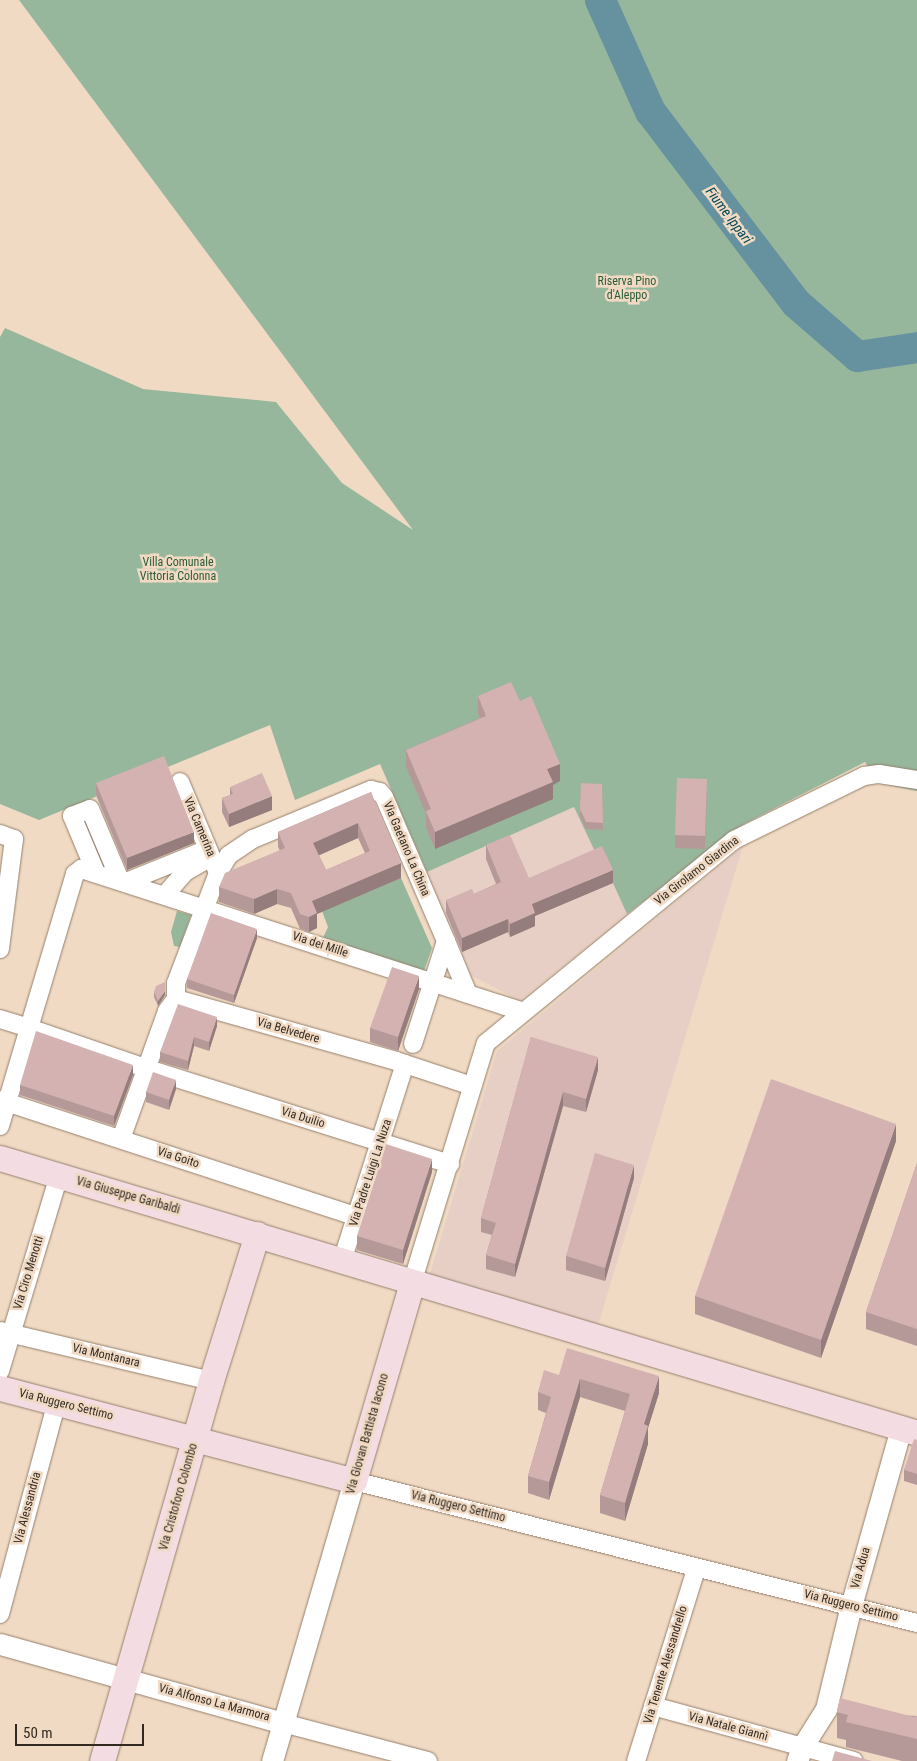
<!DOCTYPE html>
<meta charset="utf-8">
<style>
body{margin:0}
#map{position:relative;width:917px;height:1761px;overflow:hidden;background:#f1dac4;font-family:"Roboto Condensed",sans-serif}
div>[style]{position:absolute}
.education>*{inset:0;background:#e7cfc5}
.green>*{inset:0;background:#97b79d}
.river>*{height:31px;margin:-15.5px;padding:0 15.5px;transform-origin:15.5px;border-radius:15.5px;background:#6692a0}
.roads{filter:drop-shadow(0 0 1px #95806c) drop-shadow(0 0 1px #95806c)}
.minor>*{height:18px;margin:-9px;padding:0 9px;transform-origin:9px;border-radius:9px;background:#fff}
.tertiary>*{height:21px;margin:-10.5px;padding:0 10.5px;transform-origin:10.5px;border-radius:10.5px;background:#fff}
.secondary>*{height:25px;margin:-12.5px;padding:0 12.5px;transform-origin:12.5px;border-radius:12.5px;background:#f3dce2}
.wall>*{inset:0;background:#b59998}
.shaded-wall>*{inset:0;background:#947d7c}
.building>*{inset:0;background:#d3b2b1}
span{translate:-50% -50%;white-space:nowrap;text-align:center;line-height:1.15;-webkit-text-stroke:5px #f1dac4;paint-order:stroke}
.park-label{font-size:12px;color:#285b37}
.street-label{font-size:12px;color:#322a21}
.water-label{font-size:14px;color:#004655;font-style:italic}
.scale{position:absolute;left:15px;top:1724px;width:129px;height:22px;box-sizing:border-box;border:2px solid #322a21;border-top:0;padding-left:6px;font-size:15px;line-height:18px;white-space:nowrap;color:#322a21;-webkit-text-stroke:4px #f1dac4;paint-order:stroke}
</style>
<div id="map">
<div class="education">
<i style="clip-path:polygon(574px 807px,602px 859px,627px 914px,520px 1001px,472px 976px,427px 872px)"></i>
<i style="clip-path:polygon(743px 846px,598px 1325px,429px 1277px,497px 1051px)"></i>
</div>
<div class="green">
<i style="clip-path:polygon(19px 0,917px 0,917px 791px,878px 783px,865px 762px,744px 824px,627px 914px,602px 859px,599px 860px,574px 807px,427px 872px,380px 764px,295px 800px,270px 725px,39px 820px,0 804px,0 337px,5px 328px,143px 389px,276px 402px,342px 483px,413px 530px)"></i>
<i style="clip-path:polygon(401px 878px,432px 948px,424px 971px,323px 938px,328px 927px,322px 911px)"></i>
<i style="clip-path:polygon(177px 911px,191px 915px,180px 947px,174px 946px,171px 932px)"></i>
</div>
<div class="river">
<i style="left:600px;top:0;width:122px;rotate:65.8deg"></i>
<i style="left:650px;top:111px;width:241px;rotate:52.8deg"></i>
<i style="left:796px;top:303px;width:81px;rotate:41deg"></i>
<i style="left:857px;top:356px;width:61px;rotate:-8.5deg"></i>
</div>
<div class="roads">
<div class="minor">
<i style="left:180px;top:782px;width:99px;rotate:67.3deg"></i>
<i style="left:0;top:834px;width:15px;rotate:20deg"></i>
<i style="left:14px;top:839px;width:111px;rotate:97.3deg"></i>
<i style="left:96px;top:873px;width:62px;rotate:-112.8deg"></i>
<i style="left:72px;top:816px;width:19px;rotate:-21deg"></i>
<i style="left:90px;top:809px;width:77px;rotate:67.1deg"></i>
<i style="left:126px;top:882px;width:88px;rotate:-21.9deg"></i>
<i style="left:165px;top:895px;width:30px;rotate:-49deg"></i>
<i style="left:185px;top:872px;width:24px;rotate:-30deg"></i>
<i style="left:446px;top:941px;width:57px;rotate:67.5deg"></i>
<i style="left:176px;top:999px;width:229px;rotate:15.7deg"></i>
<i style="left:396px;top:1061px;width:80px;rotate:18.2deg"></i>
<i style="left:0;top:1019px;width:30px;rotate:17deg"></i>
<i style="left:29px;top:1028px;width:161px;rotate:-73.4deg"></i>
<i style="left:75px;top:874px;width:8px;rotate:-40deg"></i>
<i style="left:81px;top:869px;width:465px;rotate:17.9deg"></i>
<i style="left:0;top:1100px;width:376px;rotate:18.1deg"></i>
<i style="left:0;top:1126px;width:102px;rotate:-73.5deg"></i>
<i style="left:29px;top:1028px;width:123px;rotate:19deg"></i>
<i style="left:145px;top:1068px;width:320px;rotate:17.5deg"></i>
<i style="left:121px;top:1139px;width:136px;rotate:-70.2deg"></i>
<i style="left:167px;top:1011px;width:15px;rotate:-53deg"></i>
<i style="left:176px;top:999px;width:16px;rotate:-90deg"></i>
<i style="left:176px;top:983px;width:118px;rotate:-69.1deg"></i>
<i style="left:218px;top:873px;width:21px;rotate:-59deg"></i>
<i style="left:229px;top:855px;width:29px;rotate:-34deg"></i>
<i style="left:253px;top:839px;width:128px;rotate:-22.6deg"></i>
<i style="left:371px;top:790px;width:9px;rotate:13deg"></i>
<i style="left:380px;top:792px;width:6px;rotate:51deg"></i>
<i style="left:384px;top:797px;width:157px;rotate:66.7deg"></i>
<i style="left:446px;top:941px;width:108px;rotate:107.8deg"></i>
<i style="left:342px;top:1261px;width:207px;rotate:-72.3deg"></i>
<i style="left:412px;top:1283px;width:251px;rotate:-72.9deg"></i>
<i style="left:486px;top:1043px;width:320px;rotate:-39.3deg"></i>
<i style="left:734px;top:840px;width:145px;rotate:-26.2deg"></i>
<i style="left:864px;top:776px;width:15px;rotate:-8deg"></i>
<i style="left:879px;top:774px;width:38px;rotate:9deg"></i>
<i style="left:0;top:1331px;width:217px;rotate:13.3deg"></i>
<i style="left:0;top:1371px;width:204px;rotate:-73.2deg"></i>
<i style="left:354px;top:1481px;width:581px;rotate:14.16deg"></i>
<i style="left:0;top:1614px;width:220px;rotate:-75deg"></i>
<i style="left:653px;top:1706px;width:208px;rotate:15.3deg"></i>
<i style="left:283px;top:1723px;width:150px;rotate:14.7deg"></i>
<i style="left:636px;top:1761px;width:201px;rotate:-72.6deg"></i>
</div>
<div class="tertiary">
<i style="left:0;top:1644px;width:294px;rotate:15.6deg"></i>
<i style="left:272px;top:1761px;width:292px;rotate:-73.7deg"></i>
<i style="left:797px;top:1761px;width:15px;rotate:-70deg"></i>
<i style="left:802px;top:1747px;width:45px;rotate:-57.7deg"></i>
<i style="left:826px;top:1709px;width:106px;rotate:-76.4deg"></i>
<i style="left:851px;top:1606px;width:185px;rotate:-74.3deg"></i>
</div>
<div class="secondary">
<i style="left:0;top:1158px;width:957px;rotate:16.69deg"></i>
<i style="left:0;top:1388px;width:366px;rotate:14.7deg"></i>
<i style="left:354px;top:1481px;width:206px;rotate:-73.7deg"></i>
<i style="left:102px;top:1761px;width:395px;rotate:-74deg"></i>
<i style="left:211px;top:1381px;width:154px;rotate:-72.6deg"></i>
</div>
</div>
<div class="wall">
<i style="clip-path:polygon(478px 696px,520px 701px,560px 781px,553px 785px,553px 799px,435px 849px,426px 828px,426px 814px,406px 767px,406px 750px,480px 718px,478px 714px)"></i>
<i style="clip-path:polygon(96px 783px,194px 843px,127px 870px,96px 795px)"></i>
<i style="clip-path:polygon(581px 783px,602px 784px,603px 830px,586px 829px,580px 816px)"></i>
<i style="clip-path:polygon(230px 787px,272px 810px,229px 827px,222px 812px,222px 798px,230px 795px)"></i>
<i style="clip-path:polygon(evenodd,371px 792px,401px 878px,317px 914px,317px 928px,309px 932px,300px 929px,291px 908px,277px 904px,254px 914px,219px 902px,219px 887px,280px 851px,278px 847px,278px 832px,371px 792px,358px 838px,365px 853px,326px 870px,319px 855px,358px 838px)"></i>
<i style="clip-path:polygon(707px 793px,705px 849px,675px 848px,675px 835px)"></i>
<i style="clip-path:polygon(486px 845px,529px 878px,613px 883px,535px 916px,535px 926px,510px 937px,508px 932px,462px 952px,446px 913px,446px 900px,474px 894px,496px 884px,486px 859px)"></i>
<i style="clip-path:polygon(257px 938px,234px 1003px,187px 988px,187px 979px)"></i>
<i style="clip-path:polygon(419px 989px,398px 1051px,370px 1042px,370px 1028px)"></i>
<i style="clip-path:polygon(154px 992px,165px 995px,158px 1006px,154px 997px)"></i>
<i style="clip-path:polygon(217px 1026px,209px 1051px,194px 1046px,188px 1070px,160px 1062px,160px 1052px)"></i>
<i style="clip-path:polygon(531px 1037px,598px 1070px,586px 1112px,563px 1106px,515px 1277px,486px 1269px,486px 1255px,492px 1235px,481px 1232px,481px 1218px)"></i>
<i style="clip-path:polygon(133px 1075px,114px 1126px,20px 1095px,20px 1085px)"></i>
<i style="clip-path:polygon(176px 1089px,169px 1110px,146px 1102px,146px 1092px)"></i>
<i style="clip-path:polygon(896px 1141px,821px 1358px,695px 1314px,695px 1296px)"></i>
<i style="clip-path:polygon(917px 1163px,917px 1346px,866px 1329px,866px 1312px)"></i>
<i style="clip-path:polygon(432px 1172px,403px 1264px,357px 1250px,357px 1236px)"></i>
<i style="clip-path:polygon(634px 1178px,605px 1281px,566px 1270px,566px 1256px)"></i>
<i style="clip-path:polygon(559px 1375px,659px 1393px,648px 1428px,648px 1444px,625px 1521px,600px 1513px,600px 1495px,625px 1411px,580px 1397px,549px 1500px,528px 1493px,528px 1476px,546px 1413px,538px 1410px,538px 1392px)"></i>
<i style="clip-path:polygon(917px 1440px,917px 1485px,904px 1481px,904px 1470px)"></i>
<i style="clip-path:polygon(837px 1712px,917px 1716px,917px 1761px,902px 1761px,846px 1747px,846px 1740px,837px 1738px)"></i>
</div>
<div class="shaded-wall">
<i style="clip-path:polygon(560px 764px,560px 781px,553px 785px,553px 799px,435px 849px,435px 832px,547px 769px)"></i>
<i style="clip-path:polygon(272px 796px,272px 810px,229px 827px,229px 814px)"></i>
<i style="clip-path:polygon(358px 823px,358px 838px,313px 858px,313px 843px)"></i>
<i style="clip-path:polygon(194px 832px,194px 843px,127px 870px,127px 858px)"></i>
<i style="clip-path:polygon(401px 863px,401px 878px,317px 914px,317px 928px,309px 932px,309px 917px,312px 901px)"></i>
<i style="clip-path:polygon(613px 870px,613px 883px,535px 916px,535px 926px,510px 937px,510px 924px,532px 904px)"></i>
<i style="clip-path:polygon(277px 889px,277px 904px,254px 914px,254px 899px)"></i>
<i style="clip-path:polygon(508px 919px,508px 932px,462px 952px,462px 938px)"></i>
<i style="clip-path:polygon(257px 929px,257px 938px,234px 1003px,234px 995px)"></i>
<i style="clip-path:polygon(419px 976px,419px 989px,398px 1051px,398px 1037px)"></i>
<i style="clip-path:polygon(165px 991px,165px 995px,158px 1006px,158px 1001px)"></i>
<i style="clip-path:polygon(217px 1017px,217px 1026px,209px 1051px,209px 1042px)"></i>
<i style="clip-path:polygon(194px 1037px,194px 1046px,188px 1070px,188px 1061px)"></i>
<i style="clip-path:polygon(598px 1057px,598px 1070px,586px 1112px,586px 1099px)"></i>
<i style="clip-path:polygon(133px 1065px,133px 1075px,114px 1126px,114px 1116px)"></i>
<i style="clip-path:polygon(176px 1080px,176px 1089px,169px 1110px,169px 1100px)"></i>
<i style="clip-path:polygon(563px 1092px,563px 1106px,515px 1277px,515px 1264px)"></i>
<i style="clip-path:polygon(896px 1124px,896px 1141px,821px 1358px,821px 1340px)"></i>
<i style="clip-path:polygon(432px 1159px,432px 1172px,403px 1264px,403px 1250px)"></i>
<i style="clip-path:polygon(634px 1165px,634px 1178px,605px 1281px,605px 1268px)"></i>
<i style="clip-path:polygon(659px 1376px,659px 1393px,648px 1428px,648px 1444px,625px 1521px,625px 1503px,644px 1424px)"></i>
<i style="clip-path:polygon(580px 1379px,580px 1397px,549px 1500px,549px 1482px)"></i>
</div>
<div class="building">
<i style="clip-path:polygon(511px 682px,520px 701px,531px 696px,560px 764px,547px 769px,553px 782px,435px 832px,426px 811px,431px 809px,406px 750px,486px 716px,478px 696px)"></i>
<i style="clip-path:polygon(164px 756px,194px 832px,127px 858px,96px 783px)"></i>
<i style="clip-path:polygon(262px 773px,272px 796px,229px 814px,222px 798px,233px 794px,230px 787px)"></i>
<i style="clip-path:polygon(677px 778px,707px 779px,705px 836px,675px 835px)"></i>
<i style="clip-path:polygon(581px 783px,602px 784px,603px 823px,586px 822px,580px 809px)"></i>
<i style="clip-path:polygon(evenodd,371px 792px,401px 863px,312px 901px,317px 913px,309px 917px,300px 914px,291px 893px,277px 889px,254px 899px,219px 887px,225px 873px,285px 848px,278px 832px,371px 792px,358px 823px,370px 851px,326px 870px,313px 843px,358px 823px)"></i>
<i style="clip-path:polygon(510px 835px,529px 878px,602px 846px,613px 870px,532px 904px,535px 913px,510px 924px,508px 919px,462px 938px,446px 900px,472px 889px,474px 894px,501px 882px,486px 845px)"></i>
<i style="clip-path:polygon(211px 913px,257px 929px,234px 995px,187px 979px)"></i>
<i style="clip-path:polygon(392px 967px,419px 976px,398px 1037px,370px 1028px)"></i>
<i style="clip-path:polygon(165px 982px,165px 991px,158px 1001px,154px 992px,156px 986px)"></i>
<i style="clip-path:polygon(178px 1004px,217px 1017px,209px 1042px,194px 1037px,188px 1061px,160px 1052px)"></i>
<i style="clip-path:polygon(36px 1031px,133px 1065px,114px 1116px,20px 1085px)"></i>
<i style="clip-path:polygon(531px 1037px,598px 1057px,586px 1099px,563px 1092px,515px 1264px,486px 1255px,496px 1223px,481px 1218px)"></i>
<i style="clip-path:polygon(153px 1072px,176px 1080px,169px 1100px,146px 1092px)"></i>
<i style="clip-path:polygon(771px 1079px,896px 1124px,821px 1340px,695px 1296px)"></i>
<i style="clip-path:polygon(386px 1144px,432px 1159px,403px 1250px,357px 1236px)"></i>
<i style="clip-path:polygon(595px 1153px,634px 1165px,605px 1268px,566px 1256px)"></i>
<i style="clip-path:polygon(917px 1163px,917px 1329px,866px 1312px)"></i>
<i style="clip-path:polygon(567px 1348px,659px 1376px,644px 1424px,648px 1426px,625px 1503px,600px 1495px,630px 1394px,580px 1379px,549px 1482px,528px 1476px,551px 1397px,538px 1392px,544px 1370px,559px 1375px)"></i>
<i style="clip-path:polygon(914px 1439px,917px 1440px,917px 1474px,904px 1470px)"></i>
<i style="clip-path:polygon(840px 1698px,914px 1717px,917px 1716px,917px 1739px,846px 1722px,848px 1715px,837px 1712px)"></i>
<i style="clip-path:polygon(835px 1751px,872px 1761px,832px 1761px)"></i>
</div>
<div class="park-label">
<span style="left:627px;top:289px">Riserva Pino<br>d'Aleppo</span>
<span style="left:178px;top:570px">Villa Comunale<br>Vittoria Colonna</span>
</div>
<div class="street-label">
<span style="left:199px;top:827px;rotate:67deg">Via Camerina</span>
<span style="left:406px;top:849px;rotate:67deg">Via Gaetano La China</span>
<span style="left:697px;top:871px;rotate:-38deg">Via Girolamo Giardina</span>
<span style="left:320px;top:945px;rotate:18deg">Via dei Mille</span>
<span style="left:288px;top:1031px;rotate:16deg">Via Belvedere</span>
<span style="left:303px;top:1118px;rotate:17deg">Via Duilio</span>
<span style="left:178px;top:1158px;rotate:18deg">Via Goito</span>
<span style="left:371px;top:1173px;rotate:-72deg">Via Padre Luigi La Nuza</span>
<span style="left:128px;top:1196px;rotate:16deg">Via Giuseppe Garibaldi</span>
<span style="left:29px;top:1273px;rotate:-73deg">Via Ciro Menotti</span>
<span style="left:106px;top:1356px;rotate:13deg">Via Montanara</span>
<span style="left:66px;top:1405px;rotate:14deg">Via Ruggero Settimo</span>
<span style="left:368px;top:1434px;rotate:-74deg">Via Giovan Battista Iacono</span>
<span style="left:179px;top:1497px;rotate:-74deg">Via Cristoforo Colombo</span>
<span style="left:458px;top:1507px;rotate:14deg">Via Ruggero Settimo</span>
<span style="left:28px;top:1508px;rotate:-75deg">Via Alessandria</span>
<span style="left:861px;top:1568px;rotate:-74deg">Via Adua</span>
<span style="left:851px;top:1606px;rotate:14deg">Via Ruggero Settimo</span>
<span style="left:666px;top:1665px;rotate:-73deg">Via Tenente Alessandrello</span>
<span style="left:214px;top:1703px;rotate:15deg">Via Alfonso La Marmora</span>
<span style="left:728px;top:1727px;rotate:15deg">Via Natale Giannì</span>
</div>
<div class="water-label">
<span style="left:729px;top:215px;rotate:53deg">Fiume Ippari</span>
</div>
<div class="scale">50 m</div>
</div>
